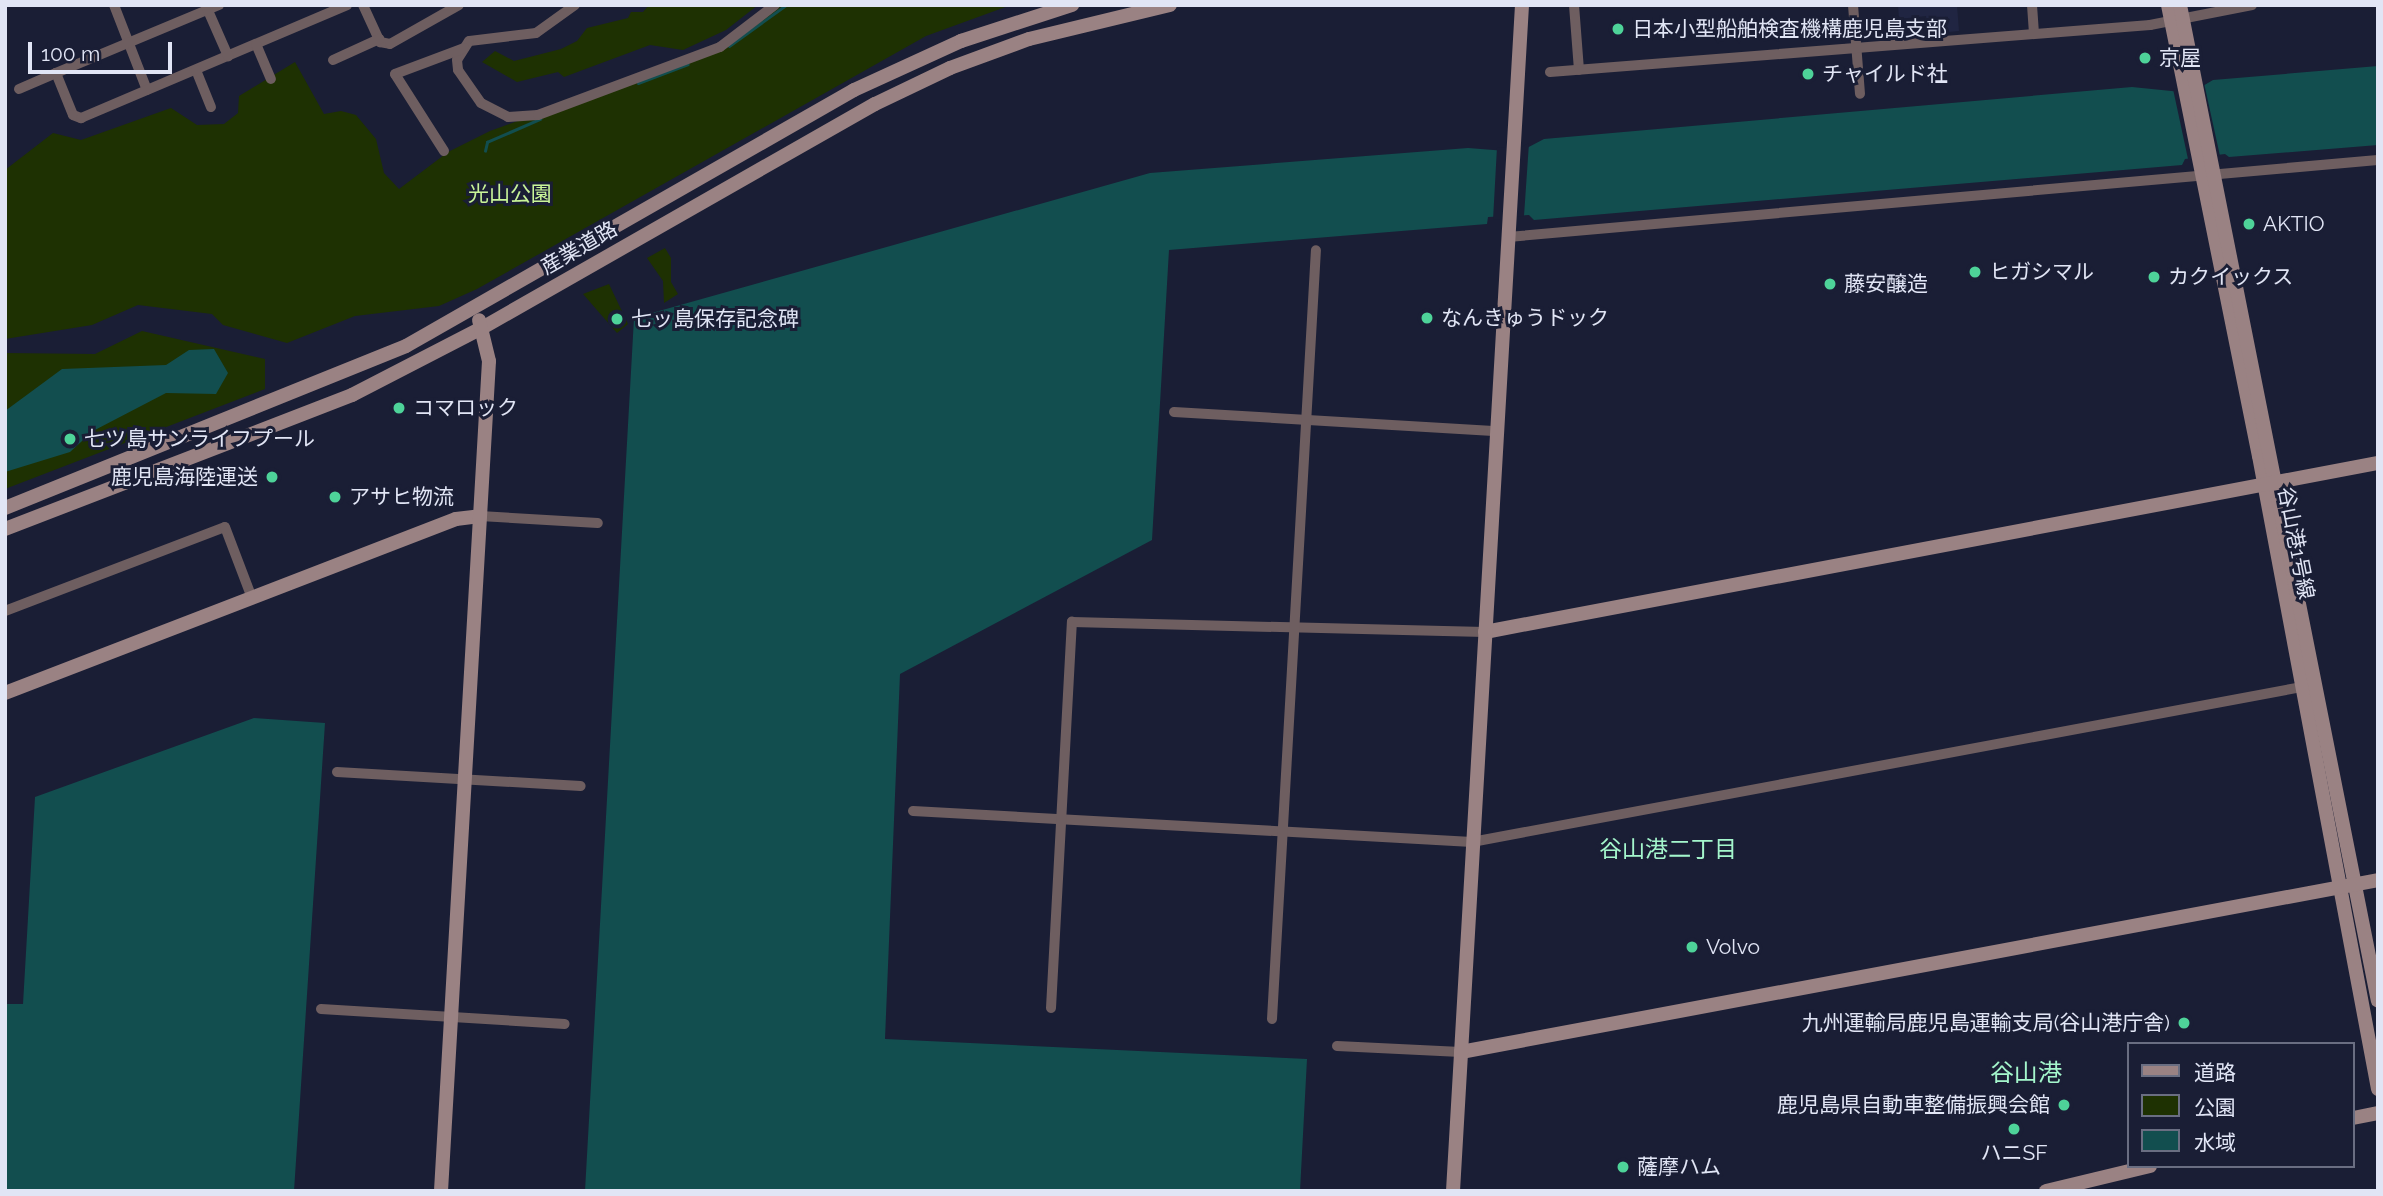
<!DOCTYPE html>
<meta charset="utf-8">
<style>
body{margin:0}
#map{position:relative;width:2383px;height:1196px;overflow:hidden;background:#1a1e35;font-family:Raleway,"Noto Sans JP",sans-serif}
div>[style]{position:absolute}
.built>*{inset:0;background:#202542}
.green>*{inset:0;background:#1e3102}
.water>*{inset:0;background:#124e4f}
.pier>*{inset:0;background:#1a1e35}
.stream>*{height:2.5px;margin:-1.25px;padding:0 1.25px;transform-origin:1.25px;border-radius:1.25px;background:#124e4f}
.street>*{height:10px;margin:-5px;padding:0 5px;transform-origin:5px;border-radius:5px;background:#6e5e60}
.secondary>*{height:14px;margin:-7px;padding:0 7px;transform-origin:7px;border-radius:7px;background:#9a8283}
.dots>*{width:19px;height:19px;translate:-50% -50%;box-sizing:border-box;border:4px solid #1a1e35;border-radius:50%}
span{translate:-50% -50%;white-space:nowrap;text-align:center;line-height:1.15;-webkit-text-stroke:6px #1a1e35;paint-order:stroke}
.poi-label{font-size:21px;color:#e1e5f5}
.left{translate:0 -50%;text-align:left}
.right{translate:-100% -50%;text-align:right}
.park-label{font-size:21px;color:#c9f599}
.street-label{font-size:21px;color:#e1e5f5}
.neighbourhood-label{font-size:23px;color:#a4f6cc}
.quarter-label{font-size:24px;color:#a4f6cc}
.frame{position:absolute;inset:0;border:7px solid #e1e5f5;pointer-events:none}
.legend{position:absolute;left:2127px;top:1042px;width:228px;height:126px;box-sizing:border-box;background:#1a1e35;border:2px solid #6a6e82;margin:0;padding:9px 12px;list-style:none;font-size:21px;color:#e1e5f5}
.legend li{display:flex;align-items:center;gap:14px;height:35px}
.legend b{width:35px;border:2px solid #6a6e82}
.scale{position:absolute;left:28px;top:42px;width:144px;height:32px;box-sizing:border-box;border:4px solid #e1e5f5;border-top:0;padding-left:9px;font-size:21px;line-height:24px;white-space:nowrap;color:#e1e5f5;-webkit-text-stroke:5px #1a1e35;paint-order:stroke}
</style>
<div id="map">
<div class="built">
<i style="clip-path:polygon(1898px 5px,1957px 5px,1959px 31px,1928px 34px,1926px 16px,1899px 19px)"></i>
</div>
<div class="green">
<i style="clip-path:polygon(649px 5px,758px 5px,726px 30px,683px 50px,650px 45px,564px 77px,558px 72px,517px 82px,482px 62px,495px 51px,514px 61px,561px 49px,577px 41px,587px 28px,628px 18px,631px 12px,643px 12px)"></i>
<i style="clip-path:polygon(772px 5px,1011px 5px,926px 36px,477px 289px,439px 306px,355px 316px,287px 343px,223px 325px,212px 314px,138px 305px,92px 325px,5px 339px,5px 170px,53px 133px,81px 140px,171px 108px,197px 125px,224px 124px,238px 113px,239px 96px,295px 62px,324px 114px,341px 111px,356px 115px,376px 139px,384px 173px,399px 189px,448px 152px,490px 131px,719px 48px)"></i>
<i style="clip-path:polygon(665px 248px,671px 258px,671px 282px,678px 294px,664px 303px,663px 281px,647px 258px)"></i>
<i style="clip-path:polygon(609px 284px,628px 324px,617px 333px,583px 294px)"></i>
<i style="clip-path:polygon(142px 331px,265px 359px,265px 389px,5px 489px,5px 353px,95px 354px)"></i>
</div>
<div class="water">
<i style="clip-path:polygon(2378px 66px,2378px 145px,2229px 157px,2225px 154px,2185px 159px,2182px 165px,1534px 220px,1529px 215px,1488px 217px,1487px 224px,1169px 250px,1152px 540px,900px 674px,885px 1039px,1307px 1059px,1300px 1191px,585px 1191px,634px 318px,1150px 173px,1468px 148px,1519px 152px,1544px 139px,2132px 87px,2191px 93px,2213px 80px)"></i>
<i style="clip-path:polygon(214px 349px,228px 373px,216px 394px,166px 393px,93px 431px,70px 452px,5px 472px,5px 411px,62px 369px,166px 365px,189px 350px)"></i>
<i style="clip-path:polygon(254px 718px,325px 723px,294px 1191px,5px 1191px,5px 1004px,23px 1004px,35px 797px)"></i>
</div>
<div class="pier">
<i style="clip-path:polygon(2204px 83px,2220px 156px,2188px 159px,2173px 89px)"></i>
<i style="clip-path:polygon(1529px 143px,1524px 216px,1493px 220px,1497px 147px,1518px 149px)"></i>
</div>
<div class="stream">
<i style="left:729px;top:46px;width:70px;rotate:-35.7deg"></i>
<i style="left:638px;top:83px;width:53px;rotate:-20.8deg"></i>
<i style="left:485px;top:151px;width:9px;rotate:-77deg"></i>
<i style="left:487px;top:142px;width:58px;rotate:-23.5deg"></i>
</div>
<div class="street">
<i style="left:114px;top:5px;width:91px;rotate:68.8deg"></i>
<i style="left:219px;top:5px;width:177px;rotate:157.4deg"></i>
<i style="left:56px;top:73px;width:45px;rotate:68deg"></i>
<i style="left:73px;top:115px;width:9px;rotate:21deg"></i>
<i style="left:81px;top:118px;width:289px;rotate:-23deg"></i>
<i style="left:363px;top:5px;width:41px;rotate:65.3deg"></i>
<i style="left:380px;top:42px;width:10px;rotate:11deg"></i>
<i style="left:390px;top:44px;width:79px;rotate:-29.5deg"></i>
<i style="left:575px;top:5px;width:48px;rotate:144.3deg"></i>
<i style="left:536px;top:33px;width:67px;rotate:173.2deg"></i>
<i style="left:469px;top:41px;width:22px;rotate:122deg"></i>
<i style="left:457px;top:60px;width:10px;rotate:84deg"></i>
<i style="left:458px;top:70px;width:40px;rotate:55.1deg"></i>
<i style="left:481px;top:103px;width:30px;rotate:27deg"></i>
<i style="left:508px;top:117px;width:30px;rotate:-4deg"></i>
<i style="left:538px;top:115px;width:194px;rotate:-20.5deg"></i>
<i style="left:720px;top:47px;width:69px;rotate:-37.4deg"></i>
<i style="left:1574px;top:5px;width:65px;rotate:85.6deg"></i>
<i style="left:1853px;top:5px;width:89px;rotate:85.5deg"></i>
<i style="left:2032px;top:5px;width:28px;rotate:86deg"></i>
<i style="left:206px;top:6px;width:55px;rotate:66.3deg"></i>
<i style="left:256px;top:44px;width:38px;rotate:67deg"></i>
<i style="left:333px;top:60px;width:51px;rotate:-24.5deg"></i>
<i style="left:196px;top:70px;width:40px;rotate:68deg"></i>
<i style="left:1550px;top:72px;width:602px;rotate:-4.48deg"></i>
<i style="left:2150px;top:25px;width:104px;rotate:-11.1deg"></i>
<i style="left:19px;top:89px;width:40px;rotate:-23.4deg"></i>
<i style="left:444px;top:151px;width:91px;rotate:-122.5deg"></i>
<i style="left:395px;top:74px;width:74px;rotate:-20.6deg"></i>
<i style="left:1508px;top:237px;width:873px;rotate:-5.06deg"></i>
<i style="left:1174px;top:412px;width:324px;rotate:3.4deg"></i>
<i style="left:480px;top:516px;width:118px;rotate:3.4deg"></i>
<i style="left:5px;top:611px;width:235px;rotate:-20.9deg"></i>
<i style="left:225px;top:527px;width:76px;rotate:69.2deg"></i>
<i style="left:337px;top:772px;width:244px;rotate:3.3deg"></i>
<i style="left:913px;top:811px;width:560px;rotate:3.17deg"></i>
<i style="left:1472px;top:842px;width:849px;rotate:-10.58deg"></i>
<i style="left:1051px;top:1008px;width:387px;rotate:-86.9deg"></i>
<i style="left:1072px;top:622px;width:413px;rotate:1.4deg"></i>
<i style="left:321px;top:1009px;width:244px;rotate:3.5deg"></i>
<i style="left:1272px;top:1019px;width:770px;rotate:-86.73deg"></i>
<i style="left:1337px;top:1046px;width:124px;rotate:2.8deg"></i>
</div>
<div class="secondary">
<i style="left:2168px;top:5px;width:460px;rotate:78.6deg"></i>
<i style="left:2259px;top:456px;width:644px;rotate:79.35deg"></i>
<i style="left:2180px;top:5px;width:1015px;rotate:78.76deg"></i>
<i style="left:5px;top:508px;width:432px;rotate:-22deg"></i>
<i style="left:406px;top:346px;width:516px;rotate:-29.74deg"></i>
<i style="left:854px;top:90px;width:118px;rotate:-24.6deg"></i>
<i style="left:961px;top:41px;width:117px;rotate:-18deg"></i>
<i style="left:5px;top:529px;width:372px;rotate:-21.1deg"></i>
<i style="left:352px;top:395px;width:146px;rotate:-27.3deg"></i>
<i style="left:482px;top:328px;width:452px;rotate:-29.7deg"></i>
<i style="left:875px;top:104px;width:83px;rotate:-25.6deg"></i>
<i style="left:950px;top:68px;width:84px;rotate:-20.2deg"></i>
<i style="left:1029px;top:39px;width:145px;rotate:-13.6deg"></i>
<i style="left:1485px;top:632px;width:909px;rotate:-10.72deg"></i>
<i style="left:5px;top:693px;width:483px;rotate:-21.1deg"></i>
<i style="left:456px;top:519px;width:24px;rotate:-7deg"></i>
<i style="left:1461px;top:1052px;width:933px;rotate:-10.62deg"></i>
<i style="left:2353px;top:1118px;width:25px;rotate:-11deg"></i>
<i style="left:441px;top:1191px;width:831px;rotate:-86.69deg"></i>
<i style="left:489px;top:361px;width:42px;rotate:-103.7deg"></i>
<i style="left:1453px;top:1191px;width:1188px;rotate:-86.67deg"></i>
<i style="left:2046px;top:1191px;width:107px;rotate:-13.5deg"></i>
</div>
<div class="dots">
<i style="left:1618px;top:29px;background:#4ed399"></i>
<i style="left:2145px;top:58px;background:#4ed399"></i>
<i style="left:1808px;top:74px;background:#4ed399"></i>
<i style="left:2249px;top:224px;background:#4ed399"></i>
<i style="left:1975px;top:272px;background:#4ed399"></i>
<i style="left:2154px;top:277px;background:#4ed399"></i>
<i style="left:1830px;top:284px;background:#4ed399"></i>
<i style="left:1427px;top:318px;background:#4ed399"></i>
<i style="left:617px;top:319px;background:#4ed399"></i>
<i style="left:399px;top:408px;background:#4ed399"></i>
<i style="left:70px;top:439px;background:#4ed399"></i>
<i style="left:272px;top:477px;background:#4ed399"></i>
<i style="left:335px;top:497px;background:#4ed399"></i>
<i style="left:1692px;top:947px;background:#4ed399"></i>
<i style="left:2184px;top:1023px;background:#4ed399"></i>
<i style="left:2064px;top:1105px;background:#4ed399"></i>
<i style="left:2014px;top:1129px;background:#4ed399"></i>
<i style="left:1623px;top:1167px;background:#4ed399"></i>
</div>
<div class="poi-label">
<span class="left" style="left:1632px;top:29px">日本小型船舶検査機構鹿児島支部</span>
<span class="left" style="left:2159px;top:58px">京屋</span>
<span class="left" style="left:1822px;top:74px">チャイルド社</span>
<span class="left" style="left:2263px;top:224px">AKTIO</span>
<span class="left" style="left:1989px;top:272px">ヒガシマル</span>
<span class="left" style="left:2168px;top:277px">カクイックス</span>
<span class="left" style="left:1844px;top:284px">藤安醸造</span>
<span class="left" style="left:1441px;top:318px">なんきゅうドック</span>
<span class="left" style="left:631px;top:319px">七ッ島保存記念碑</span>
<span class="left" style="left:413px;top:408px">コマロック</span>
<span class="left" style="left:84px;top:439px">七ツ島サンライフプール</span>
<span class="right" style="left:258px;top:477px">鹿児島海陸運送</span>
<span class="left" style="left:349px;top:497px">アサヒ物流</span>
<span class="left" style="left:1706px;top:947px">Volvo</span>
<span class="right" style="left:2170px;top:1023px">九州運輸局鹿児島運輸支局(谷山港庁舎)</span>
<span class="right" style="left:2050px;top:1105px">鹿児島県自動車整備振興会館</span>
<span style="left:2014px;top:1153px">ハニSF</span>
<span class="left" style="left:1637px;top:1167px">薩摩ハム</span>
</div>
<div class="park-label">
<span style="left:510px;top:194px">光山公園</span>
</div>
<div class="street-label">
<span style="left:579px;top:248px;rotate:-30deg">産業道路</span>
<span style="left:2296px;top:543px;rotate:79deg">谷山港1号線</span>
</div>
<div class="neighbourhood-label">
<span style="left:1668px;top:849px">谷山港二丁目</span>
</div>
<div class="quarter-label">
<span style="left:2026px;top:1073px">谷山港</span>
</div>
<div class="frame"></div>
<ul class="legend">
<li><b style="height:9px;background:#9a8283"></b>道路</li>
<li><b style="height:19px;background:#1e3102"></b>公園</li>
<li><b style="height:19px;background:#124e4f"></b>水域</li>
</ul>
<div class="scale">100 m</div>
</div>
